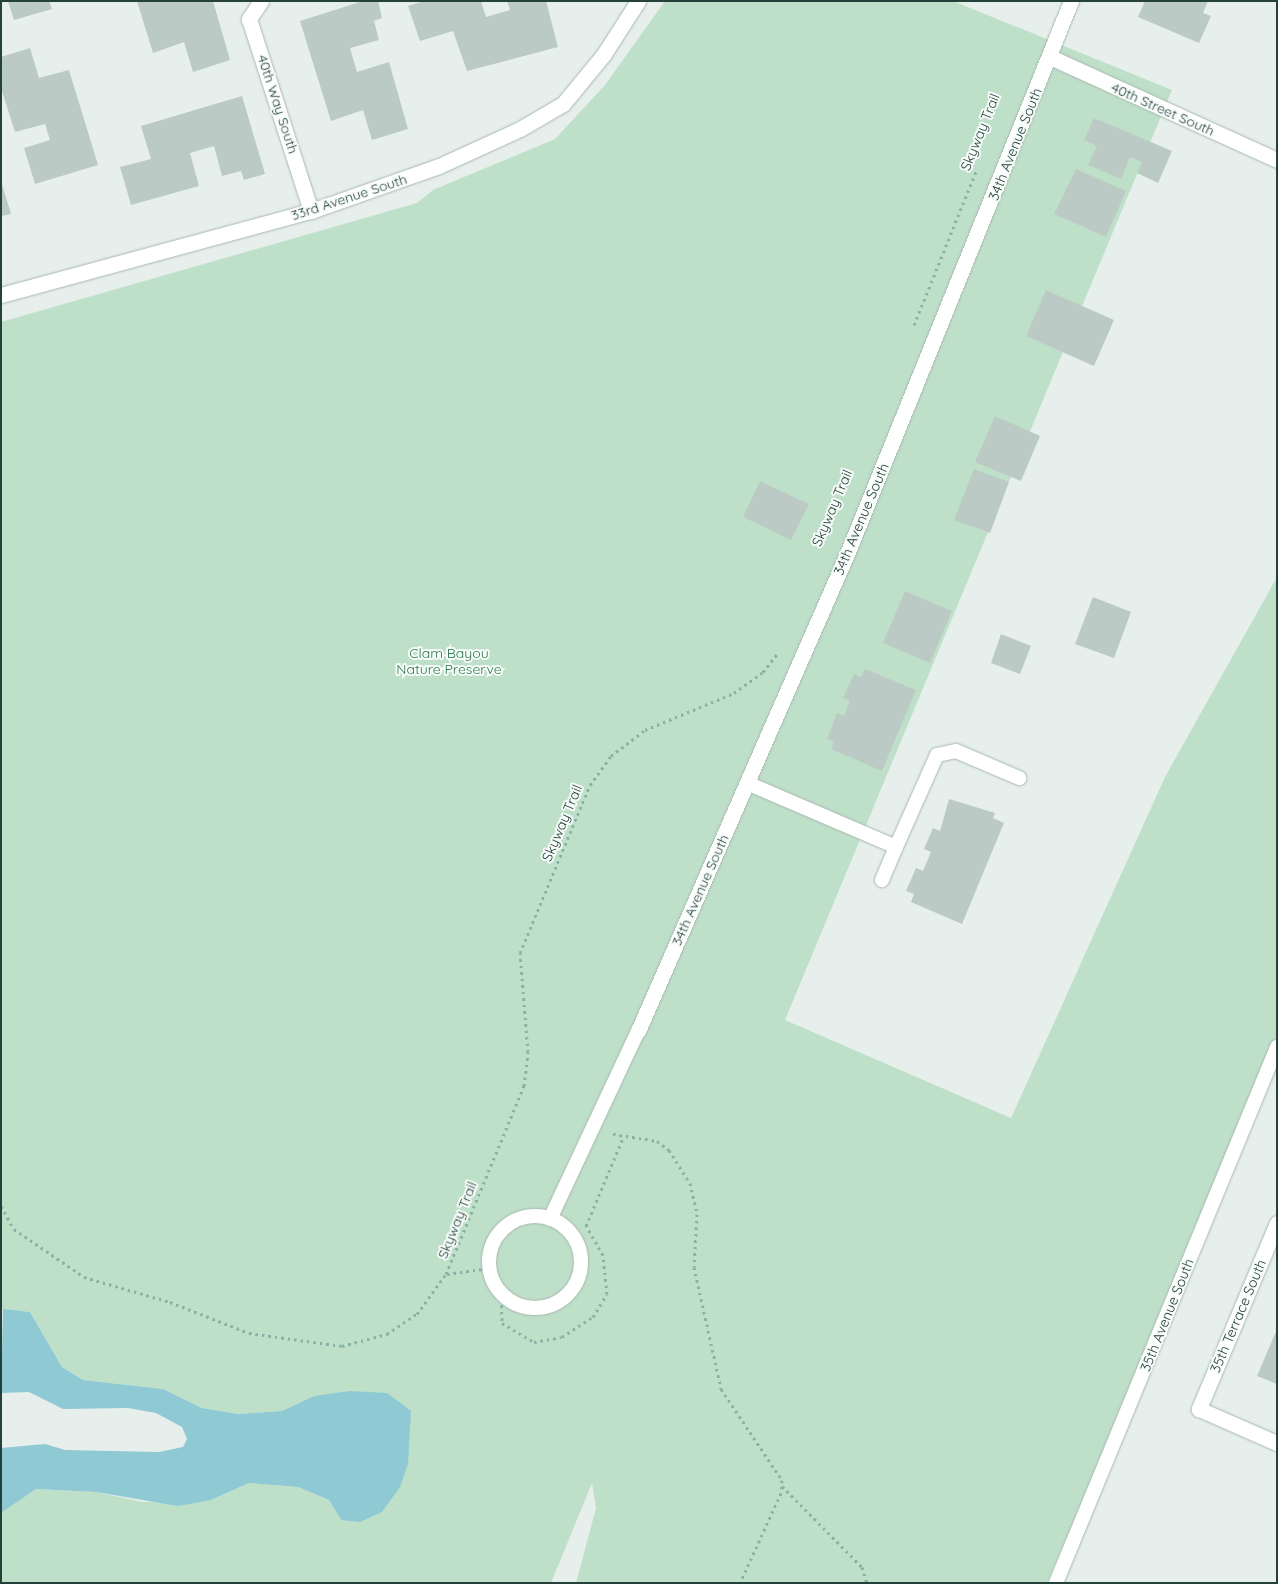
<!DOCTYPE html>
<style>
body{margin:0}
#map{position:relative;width:1278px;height:1584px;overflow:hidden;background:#e6efeb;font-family:Quicksand,sans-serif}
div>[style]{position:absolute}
.green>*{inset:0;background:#bfe0c8}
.water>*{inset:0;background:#8ec9d4}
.building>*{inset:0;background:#bbcac4}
.path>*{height:3px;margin-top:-1.5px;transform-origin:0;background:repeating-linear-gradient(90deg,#86b3a5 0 2.5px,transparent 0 6.5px)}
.roads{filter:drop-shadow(0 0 1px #a8b8b2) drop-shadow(0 0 1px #a8b8b2)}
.lane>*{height:14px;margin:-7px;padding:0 7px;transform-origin:7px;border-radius:7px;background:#fff}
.lane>.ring{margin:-7px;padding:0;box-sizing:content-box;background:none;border:14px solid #fff;border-radius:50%}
.street>*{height:15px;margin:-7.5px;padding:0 7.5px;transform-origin:7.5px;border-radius:7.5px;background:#fff}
span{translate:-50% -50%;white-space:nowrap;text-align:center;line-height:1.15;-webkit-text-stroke:4px #f7fbf9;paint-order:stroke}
.street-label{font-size:14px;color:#24423a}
.park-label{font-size:14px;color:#2d7a4b}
.frame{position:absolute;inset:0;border:2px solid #24423a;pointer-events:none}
</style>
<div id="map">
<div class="green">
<i style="clip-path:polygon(665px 1px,953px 1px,1172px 90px,785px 1020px,1011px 1118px,1165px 777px,1277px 577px,1277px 1048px,1047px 1583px,576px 1583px,596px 1508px,592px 1483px,551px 1583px,1px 1583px,1px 1513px,36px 1489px,96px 1492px,143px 1502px,211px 1500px,249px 1483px,298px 1487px,329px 1500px,341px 1520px,314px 1396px,282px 1411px,238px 1414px,202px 1408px,163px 1389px,83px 1380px,62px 1367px,30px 1312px,1px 1310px,1px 322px,417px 203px,433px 190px,555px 139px,605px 85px)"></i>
</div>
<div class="water">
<i style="clip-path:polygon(3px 1309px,30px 1312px,62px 1367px,83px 1380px,163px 1389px,202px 1408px,238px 1414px,282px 1411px,314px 1396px,350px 1391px,387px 1393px,411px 1411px,408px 1464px,400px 1487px,382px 1512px,360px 1522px,341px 1520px,329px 1500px,298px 1487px,249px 1483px,211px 1500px,178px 1506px,96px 1492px,36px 1489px,1px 1513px,1px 1448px,45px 1444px,65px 1450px,159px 1452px,183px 1447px,187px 1439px,182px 1427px,156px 1413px,128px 1408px,63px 1409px,29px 1392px,1px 1393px)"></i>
</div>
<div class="building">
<i style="clip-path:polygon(8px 1px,49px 1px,52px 9px,14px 20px)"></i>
<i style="clip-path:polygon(137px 1px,213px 1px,230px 60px,193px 72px,184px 42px,153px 53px)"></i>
<i style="clip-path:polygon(363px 1px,378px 1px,382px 18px,374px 21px,379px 40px,350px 48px,357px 72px,389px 62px,408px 129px,372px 140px,363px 110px,331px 121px,300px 21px)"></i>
<i style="clip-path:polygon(424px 1px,481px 1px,486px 17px,510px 10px,507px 1px,546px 1px,558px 47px,467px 71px,453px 31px,420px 41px,408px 6px)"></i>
<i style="clip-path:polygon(1145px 1px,1208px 1px,1203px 13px,1211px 16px,1199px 43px,1138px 17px)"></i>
<i style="clip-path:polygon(30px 48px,39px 78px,69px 70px,98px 165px,35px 184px,24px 148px,50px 140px,45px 124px,15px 132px,1px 88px,1px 57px)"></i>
<i style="clip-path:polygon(242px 96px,265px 174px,244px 180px,241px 171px,222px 176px,214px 146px,190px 153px,199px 186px,131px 205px,120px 167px,151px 159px,141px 126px)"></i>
<i style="clip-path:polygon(1094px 118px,1172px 151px,1158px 183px,1137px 173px,1142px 162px,1130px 157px,1121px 179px,1088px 165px,1097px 146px,1084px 140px)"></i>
<i style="clip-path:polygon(1076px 169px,1126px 191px,1106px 237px,1054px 214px)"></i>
<i style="clip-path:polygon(1px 181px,11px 214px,1px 216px)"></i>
<i style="clip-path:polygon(1046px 290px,1114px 320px,1094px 366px,1026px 336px)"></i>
<i style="clip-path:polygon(995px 416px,1040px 436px,1021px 481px,975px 462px)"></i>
<i style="clip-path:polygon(974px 469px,1009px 482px,990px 533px,954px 520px)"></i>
<i style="clip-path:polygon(760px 481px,809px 504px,791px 540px,743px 517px)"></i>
<i style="clip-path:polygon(905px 591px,952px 611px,930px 663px,883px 643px)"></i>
<i style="clip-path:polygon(1093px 597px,1131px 612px,1114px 658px,1075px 644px)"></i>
<i style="clip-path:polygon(1001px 634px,1031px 646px,1020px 674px,991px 663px)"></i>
<i style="clip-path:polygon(865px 669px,916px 690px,882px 771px,831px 749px,834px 742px,827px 739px,837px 713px,844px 716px,850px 701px,843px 698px,854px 674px,861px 677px)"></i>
<i style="clip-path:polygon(949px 799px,995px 813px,993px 818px,1004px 823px,962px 924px,911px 902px,914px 894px,906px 891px,916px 868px,923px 871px,931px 852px,924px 849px,933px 828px,940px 831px)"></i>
<i style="clip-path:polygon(1277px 1329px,1277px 1384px,1257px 1376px)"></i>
</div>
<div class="path">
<i style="left:914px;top:325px;width:168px;rotate:-68deg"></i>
<i style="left:613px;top:1134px;width:45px;rotate:9deg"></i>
<i style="left:657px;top:1141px;width:15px;rotate:37deg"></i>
<i style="left:669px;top:1150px;width:39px;rotate:58deg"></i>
<i style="left:690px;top:1183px;width:32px;rotate:77deg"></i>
<i style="left:697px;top:1214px;width:53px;rotate:93.2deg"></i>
<i style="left:694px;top:1267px;width:125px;rotate:77.5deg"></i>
<i style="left:721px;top:1389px;width:110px;rotate:56.2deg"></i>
<i style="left:782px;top:1480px;width:13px;rotate:94deg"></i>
<i style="left:781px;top:1493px;width:99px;rotate:114.5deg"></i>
<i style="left:1px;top:1206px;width:26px;rotate:61deg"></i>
<i style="left:14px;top:1229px;width:85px;rotate:34.4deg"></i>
<i style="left:84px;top:1277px;width:90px;rotate:16.2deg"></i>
<i style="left:170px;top:1302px;width:85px;rotate:21.4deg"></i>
<i style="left:249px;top:1333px;width:94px;rotate:8deg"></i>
<i style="left:342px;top:1346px;width:47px;rotate:-14.9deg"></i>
<i style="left:387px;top:1334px;width:36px;rotate:-34deg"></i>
<i style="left:417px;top:1314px;width:49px;rotate:-54.1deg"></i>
<i style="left:446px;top:1274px;width:204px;rotate:-67.5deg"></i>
<i style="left:524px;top:1086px;width:34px;rotate:-83deg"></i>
<i style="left:528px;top:1052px;width:99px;rotate:-94.6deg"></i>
<i style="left:520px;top:953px;width:182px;rotate:-67.4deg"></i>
<i style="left:590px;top:785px;width:36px;rotate:-54deg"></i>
<i style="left:611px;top:756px;width:43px;rotate:-37.4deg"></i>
<i style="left:645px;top:730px;width:96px;rotate:-22.6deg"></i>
<i style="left:734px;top:693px;width:36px;rotate:-36deg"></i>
<i style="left:763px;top:672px;width:24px;rotate:-52deg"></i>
<i style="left:447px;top:1274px;width:43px;rotate:-7.9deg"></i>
<i style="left:501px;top:1292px;width:31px;rotate:88deg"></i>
<i style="left:502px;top:1323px;width:37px;rotate:31deg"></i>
<i style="left:534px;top:1342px;width:28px;rotate:-10deg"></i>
<i style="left:562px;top:1337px;width:37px;rotate:-33deg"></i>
<i style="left:593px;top:1317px;width:27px;rotate:-59deg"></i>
<i style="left:607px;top:1294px;width:39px;rotate:-96deg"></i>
<i style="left:603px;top:1255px;width:34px;rotate:-120deg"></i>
<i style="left:586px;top:1226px;width:95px;rotate:-67.2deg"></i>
<i style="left:782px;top:1486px;width:114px;rotate:45.4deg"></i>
<i style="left:862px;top:1567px;width:17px;rotate:73deg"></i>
</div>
<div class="roads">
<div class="lane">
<i style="left:747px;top:783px;width:162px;rotate:23.2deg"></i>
<i style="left:896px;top:847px;width:36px;rotate:113deg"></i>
<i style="left:896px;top:847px;width:101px;rotate:-66deg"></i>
<i style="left:937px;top:755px;width:19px;rotate:-12deg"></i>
<i style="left:956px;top:751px;width:69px;rotate:23.2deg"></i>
<i class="ring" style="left:489px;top:1216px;width:78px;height:78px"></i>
<i style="left:550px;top:1219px;width:208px;rotate:-64.9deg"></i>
<i style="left:1056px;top:1583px;width:580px;rotate:-67.59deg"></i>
</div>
<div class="street">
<i style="left:261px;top:1px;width:22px;rotate:124deg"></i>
<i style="left:249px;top:19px;width:202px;rotate:72.1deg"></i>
<i style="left:1050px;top:57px;width:249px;rotate:24.4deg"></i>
<i style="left:1px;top:295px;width:321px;rotate:-15.2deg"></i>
<i style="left:311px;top:211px;width:136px;rotate:-19.4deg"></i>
<i style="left:439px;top:166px;width:89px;rotate:-24.6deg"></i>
<i style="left:520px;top:129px;width:50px;rotate:-30.2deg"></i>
<i style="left:563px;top:104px;width:65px;rotate:-50.6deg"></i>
<i style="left:604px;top:54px;width:63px;rotate:-57.3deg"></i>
<i style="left:638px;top:1031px;width:521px;rotate:-66.34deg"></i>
<i style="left:847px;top:554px;width:597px;rotate:-67.95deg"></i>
<i style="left:1277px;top:1223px;width:202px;rotate:112.8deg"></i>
<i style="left:1199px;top:1409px;width:85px;rotate:23.6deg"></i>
</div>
</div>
<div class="street-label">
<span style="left:278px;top:104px;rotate:72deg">40th Way South</span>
<span style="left:1163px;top:109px;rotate:24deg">40th Street South</span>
<span style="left:980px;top:132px;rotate:-68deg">Skyway Trail</span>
<span style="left:1015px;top:144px;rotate:-68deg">34th Avenue South</span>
<span style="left:349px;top:197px;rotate:-18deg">33rd Avenue South</span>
<span style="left:832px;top:508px;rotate:-67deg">Skyway Trail</span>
<span style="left:861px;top:519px;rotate:-67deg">34th Avenue South</span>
<span style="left:562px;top:823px;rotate:-67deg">Skyway Trail</span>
<span style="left:700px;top:890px;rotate:-66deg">34th Avenue South</span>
<span style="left:457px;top:1220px;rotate:-68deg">Skyway Trail</span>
<span style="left:1167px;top:1315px;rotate:-68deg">35th Avenue South</span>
<span style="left:1238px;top:1316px;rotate:-67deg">35th Terrace South</span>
</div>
<div class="park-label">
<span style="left:449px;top:661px">Clam Bayou<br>Nature Preserve</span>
</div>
<div class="frame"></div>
</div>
